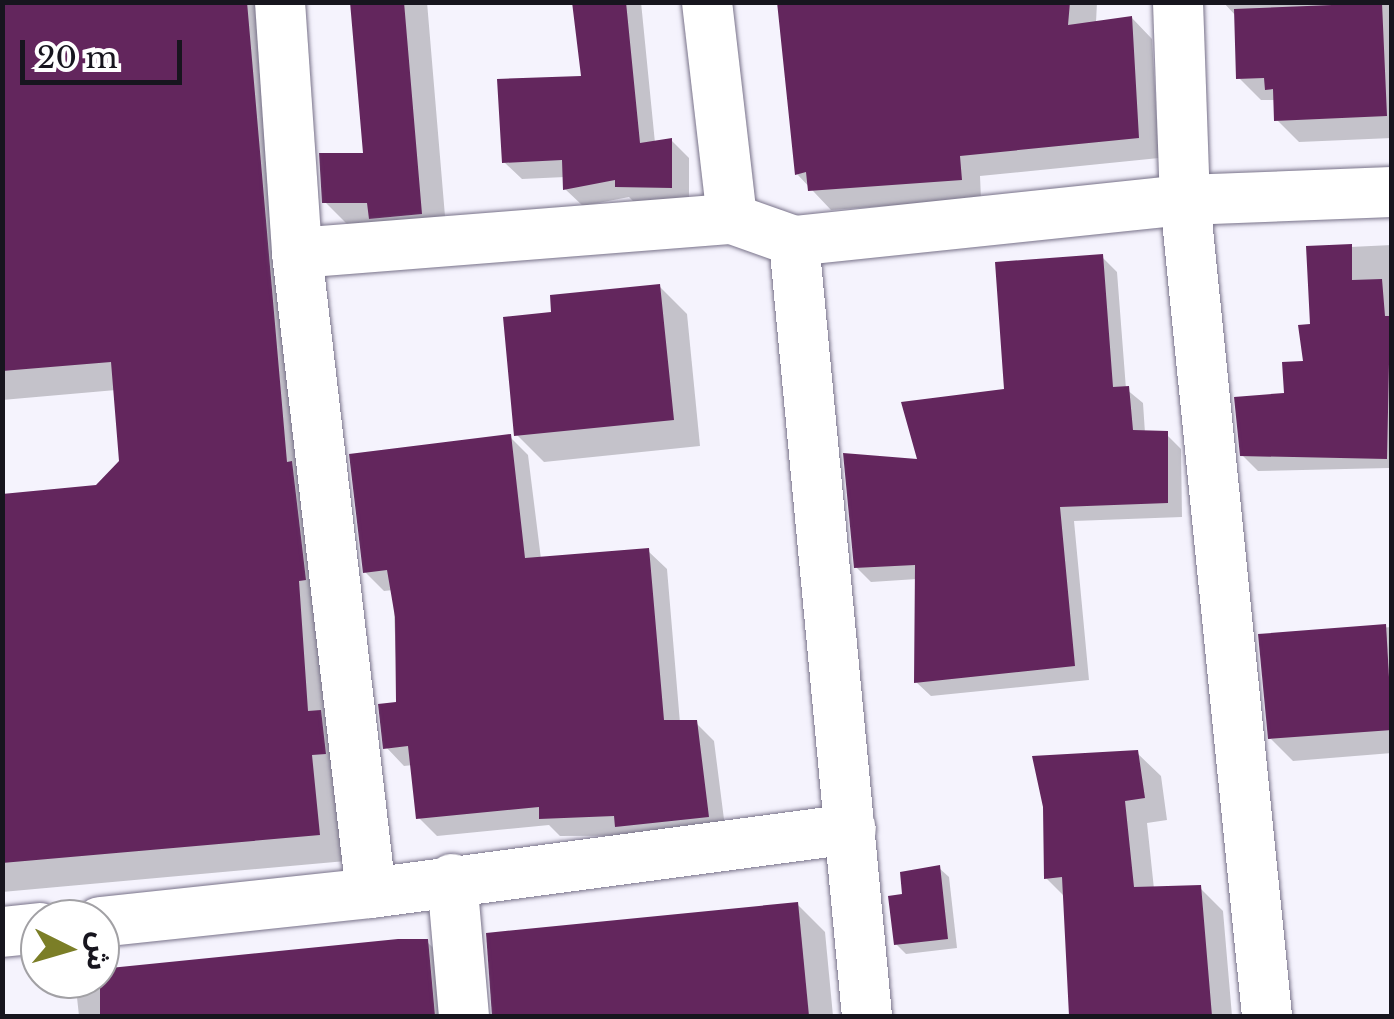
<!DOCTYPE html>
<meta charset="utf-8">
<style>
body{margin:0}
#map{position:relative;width:1394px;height:1019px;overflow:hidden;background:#f5f3fd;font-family:"Libre Baskerville","Noto Sans Arabic",serif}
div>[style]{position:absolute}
.shadow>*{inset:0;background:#0003}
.building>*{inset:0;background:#63265d}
.roads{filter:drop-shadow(0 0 2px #787289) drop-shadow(0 0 2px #787289)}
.street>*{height:50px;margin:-25px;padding:0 25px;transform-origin:25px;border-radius:25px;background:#fff}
span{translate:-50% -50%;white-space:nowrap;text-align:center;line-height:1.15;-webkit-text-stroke:10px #fff;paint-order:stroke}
.frame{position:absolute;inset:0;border:5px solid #17151e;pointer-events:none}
.north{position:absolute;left:20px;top:899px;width:100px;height:100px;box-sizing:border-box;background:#fff;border:2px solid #a2a1a5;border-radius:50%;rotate:95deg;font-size:28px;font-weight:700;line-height:40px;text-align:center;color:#17151e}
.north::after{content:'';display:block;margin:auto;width:35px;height:45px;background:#7b7e27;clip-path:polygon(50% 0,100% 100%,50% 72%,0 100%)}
.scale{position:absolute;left:20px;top:40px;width:162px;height:45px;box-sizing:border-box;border:5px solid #17151e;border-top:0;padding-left:12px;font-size:30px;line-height:35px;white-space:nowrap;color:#17151e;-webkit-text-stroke:8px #fff;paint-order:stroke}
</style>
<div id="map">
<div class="shadow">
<i style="clip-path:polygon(2px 2px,271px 2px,346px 861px,2px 892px,2px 496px,97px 488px,122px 462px,116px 390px,2px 400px)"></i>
<i style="clip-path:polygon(353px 2px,427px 2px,447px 240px,351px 228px,325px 202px,366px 155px)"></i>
<i style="clip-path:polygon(574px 2px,641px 2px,655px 143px,672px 141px,689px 158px,689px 205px,635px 203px,629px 197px,583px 206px,565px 189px,565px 177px,522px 179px,504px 162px,582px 79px)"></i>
<i style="clip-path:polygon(780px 2px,1097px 2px,1096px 23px,1132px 18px,1152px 39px,1159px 158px,980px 176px,981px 199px,831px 210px,797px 174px)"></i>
<i style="clip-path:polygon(1223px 2px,1392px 2px,1392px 138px,1299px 142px,1277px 120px,1276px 100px,1261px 100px,1239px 78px,1236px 16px)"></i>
<i style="clip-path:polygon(1392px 245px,1389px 468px,1258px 471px,1242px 455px,1305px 364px,1313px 326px,1308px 249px)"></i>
<i style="clip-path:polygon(1102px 257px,1117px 272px,1126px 389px,1143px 403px,1145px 433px,1166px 434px,1181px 449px,1182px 517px,1074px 521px,1089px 680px,931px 696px,916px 682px,917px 579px,871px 582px,856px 567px,921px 462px,1007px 391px)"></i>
<i style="clip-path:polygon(659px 286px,687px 314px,700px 446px,544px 462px,517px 435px,554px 314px)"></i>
<i style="clip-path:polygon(510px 437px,528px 455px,541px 559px,648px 551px,667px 569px,680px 723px,696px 723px,714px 741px,726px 835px,560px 836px,549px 825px,437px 836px,418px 817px,413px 765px,404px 766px,386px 747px,398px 704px,393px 590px,384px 591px,365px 572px)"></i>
<i style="clip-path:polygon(1392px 627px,1392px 753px,1293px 761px,1270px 738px,1260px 636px)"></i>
<i style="clip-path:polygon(1137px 753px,1161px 776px,1167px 820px,1147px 823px,1154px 889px,1200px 888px,1223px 911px,1232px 1016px,1072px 1016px,1066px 898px,1046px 878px)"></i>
<i style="clip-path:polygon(939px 868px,949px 877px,957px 948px,906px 954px,896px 944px,905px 896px)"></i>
<i style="clip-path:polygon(797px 904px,825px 932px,833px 1016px,494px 1016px)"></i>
<i style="clip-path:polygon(427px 942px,455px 969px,461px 1016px,79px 1016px,75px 979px,100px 979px,100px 971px)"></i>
</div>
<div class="building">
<i style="clip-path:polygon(2px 2px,247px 2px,287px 462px,292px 461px,306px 580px,299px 581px,308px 711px,321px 710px,326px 754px,312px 755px,320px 835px,2px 863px,2px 494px,96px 485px,119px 461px,111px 362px,2px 371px)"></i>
<i style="clip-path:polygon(350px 2px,404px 2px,422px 214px,369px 219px,367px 203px,322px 203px,319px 153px,363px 153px)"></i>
<i style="clip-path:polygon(572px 2px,626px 2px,640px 143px,672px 138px,672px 188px,615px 187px,615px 180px,563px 190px,562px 160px,502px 163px,497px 79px,581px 76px)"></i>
<i style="clip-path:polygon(777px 2px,1070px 2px,1068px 25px,1132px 16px,1139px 138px,960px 156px,962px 180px,808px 191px,806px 172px,795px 175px)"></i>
<i style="clip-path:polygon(1382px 3px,1387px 116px,1274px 121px,1273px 89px,1265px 90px,1264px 78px,1236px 79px,1234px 9px)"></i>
<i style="clip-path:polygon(1352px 244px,1352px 280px,1382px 279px,1385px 316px,1390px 316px,1387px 459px,1240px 456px,1234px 397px,1284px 393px,1282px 362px,1303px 361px,1298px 325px,1310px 324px,1306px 246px)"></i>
<i style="clip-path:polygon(1103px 254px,1113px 387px,1129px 386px,1133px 430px,1168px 431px,1168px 503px,1060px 507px,1075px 666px,914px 683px,915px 565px,854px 568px,843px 453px,917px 459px,901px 402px,1004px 389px,995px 262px)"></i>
<i style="clip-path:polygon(660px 284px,674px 420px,514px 436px,503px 317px,551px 312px,550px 295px)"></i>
<i style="clip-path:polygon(511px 434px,525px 558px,649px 548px,664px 720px,697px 720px,709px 817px,615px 827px,614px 816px,539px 819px,539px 807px,416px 819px,408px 746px,383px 749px,378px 704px,396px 702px,395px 617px,387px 570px,363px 573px,349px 454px)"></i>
<i style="clip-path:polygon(1386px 624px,1392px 730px,1268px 739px,1258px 634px)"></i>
<i style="clip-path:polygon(1138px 750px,1145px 798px,1125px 801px,1134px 887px,1201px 885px,1212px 1016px,1069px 1016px,1062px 877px,1044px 879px,1043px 807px,1032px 756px)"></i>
<i style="clip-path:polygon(940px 865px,948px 939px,894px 945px,888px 896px,902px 894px,900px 872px)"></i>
<i style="clip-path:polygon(798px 902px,809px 1016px,492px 1016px,486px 933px)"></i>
<i style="clip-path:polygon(398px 939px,428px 939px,435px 1016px,100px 1016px,100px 969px)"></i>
</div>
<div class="roads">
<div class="street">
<i style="left:280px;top:2px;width:252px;rotate:86.1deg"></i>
<i style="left:297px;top:253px;width:644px;rotate:83.4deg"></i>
<i style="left:707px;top:2px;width:218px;rotate:83.4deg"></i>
<i style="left:732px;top:219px;width:66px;rotate:19.5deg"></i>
<i style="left:794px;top:241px;width:778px;rotate:84.62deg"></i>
<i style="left:1178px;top:2px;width:198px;rotate:88deg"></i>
<i style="left:1185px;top:200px;width:820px;rotate:84.26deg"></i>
<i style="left:794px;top:241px;width:393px;rotate:-6deg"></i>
<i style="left:1185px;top:200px;width:207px;rotate:-2.2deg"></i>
<i style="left:297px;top:253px;width:436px;rotate:-4.5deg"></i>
<i style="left:452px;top:879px;width:138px;rotate:85deg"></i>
<i style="left:100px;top:922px;width:273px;rotate:-6.1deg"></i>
<i style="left:371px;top:893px;width:484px;rotate:-7.6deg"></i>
<i style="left:2px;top:932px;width:38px;rotate:-6deg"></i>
</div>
</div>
<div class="frame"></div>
<div class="north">ش</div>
<div class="scale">20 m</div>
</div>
